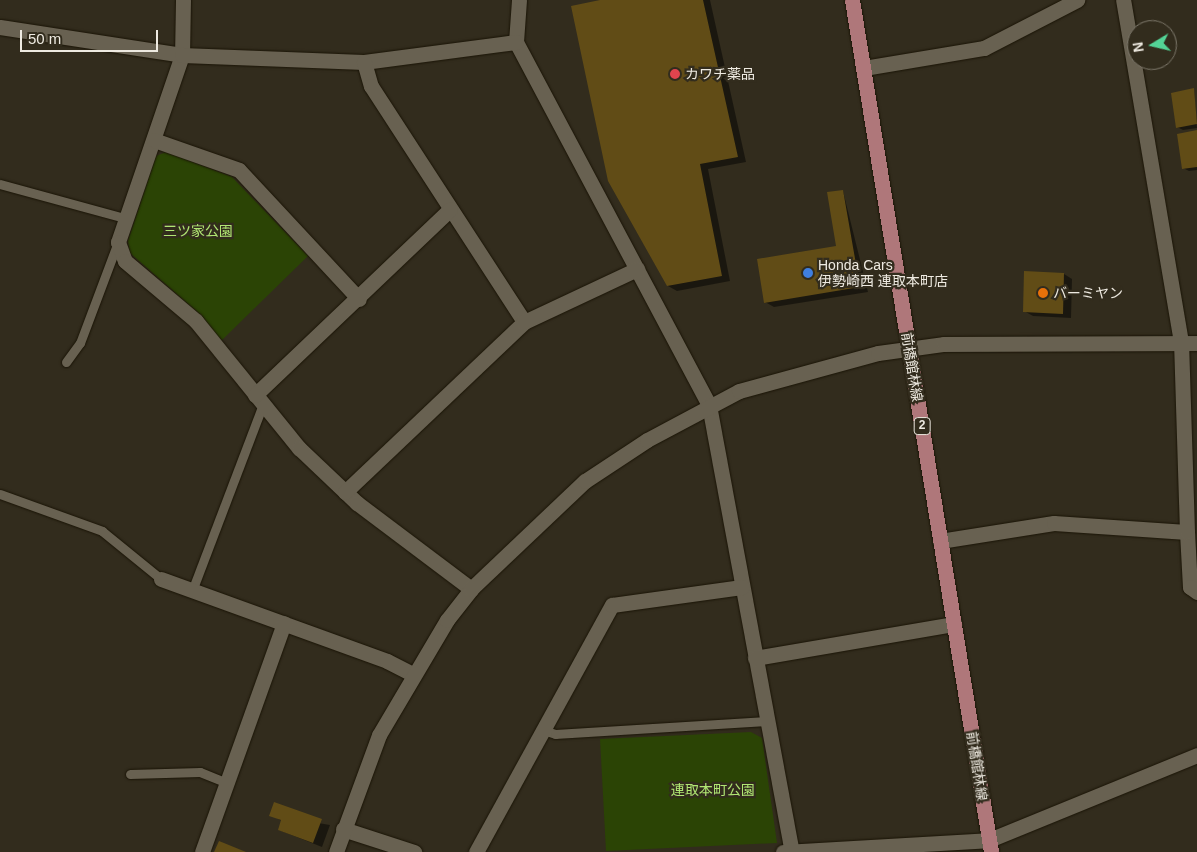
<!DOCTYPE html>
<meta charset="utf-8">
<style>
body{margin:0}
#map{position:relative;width:1197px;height:852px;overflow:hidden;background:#322c1d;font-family:Helvetica,"Noto Sans JP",sans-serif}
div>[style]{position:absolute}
.green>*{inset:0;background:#2b4405}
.shadow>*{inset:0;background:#0007}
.building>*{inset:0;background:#614c16}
.roads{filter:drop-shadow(0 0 1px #1a1406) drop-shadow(0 0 1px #1a1406)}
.service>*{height:9px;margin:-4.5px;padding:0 4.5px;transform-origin:4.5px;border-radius:4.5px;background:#686151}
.minor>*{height:15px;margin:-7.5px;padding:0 7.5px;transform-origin:7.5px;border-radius:7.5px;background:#686151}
.tertiary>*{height:15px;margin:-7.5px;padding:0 7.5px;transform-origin:7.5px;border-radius:7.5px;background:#686151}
.primary>*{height:15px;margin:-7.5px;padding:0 7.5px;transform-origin:7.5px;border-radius:7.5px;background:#af777a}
.dots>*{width:14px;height:14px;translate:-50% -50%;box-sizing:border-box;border:2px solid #322c1d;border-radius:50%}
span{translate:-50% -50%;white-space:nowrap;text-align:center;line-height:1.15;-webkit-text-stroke:4.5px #322c1d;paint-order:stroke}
.shield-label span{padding:1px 4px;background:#322c1d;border:1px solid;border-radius:4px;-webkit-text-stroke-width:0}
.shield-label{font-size:12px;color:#eeeae1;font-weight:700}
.poi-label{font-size:14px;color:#eeeae1}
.left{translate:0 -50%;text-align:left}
.park-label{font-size:14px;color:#b0e673}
.street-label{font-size:14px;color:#eeeae1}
.north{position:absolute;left:1127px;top:20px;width:50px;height:50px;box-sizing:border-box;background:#322c1d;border:1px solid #7d786b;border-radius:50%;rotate:261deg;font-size:14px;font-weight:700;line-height:20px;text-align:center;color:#eeeae1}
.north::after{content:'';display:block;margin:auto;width:18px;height:22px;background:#53d396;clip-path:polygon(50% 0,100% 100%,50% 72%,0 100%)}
.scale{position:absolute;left:20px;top:30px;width:138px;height:22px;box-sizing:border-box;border:2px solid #eeeae1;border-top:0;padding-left:6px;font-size:15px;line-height:18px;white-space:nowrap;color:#eeeae1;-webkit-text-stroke:4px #322c1d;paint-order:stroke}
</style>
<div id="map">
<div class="green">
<i style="clip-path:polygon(166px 152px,232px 177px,308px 256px,221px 341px,202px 316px,130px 253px,128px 241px,156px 156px)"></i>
<i style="clip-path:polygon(751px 732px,762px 738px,777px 843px,606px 851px,600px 739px)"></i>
</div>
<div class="shadow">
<i style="clip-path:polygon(606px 0,710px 0,746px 162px,708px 169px,730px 281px,677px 291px,668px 286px)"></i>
<i style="clip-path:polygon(1194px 90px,1197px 128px,1183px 130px,1177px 127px)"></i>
<i style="clip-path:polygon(1197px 131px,1197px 170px,1189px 171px,1183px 168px)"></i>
<i style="clip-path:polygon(843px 191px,868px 292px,774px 307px,765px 302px,838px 247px)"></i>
<i style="clip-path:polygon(1064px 274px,1072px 279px,1071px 318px,1033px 316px,1024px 311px)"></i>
<i style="clip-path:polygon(271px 815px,330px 825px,322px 847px,279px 830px,282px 821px)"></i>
</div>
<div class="building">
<i style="clip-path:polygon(600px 0,703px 0,738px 157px,700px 164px,722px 276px,667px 286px,608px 181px,571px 6px)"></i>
<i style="clip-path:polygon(1194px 88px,1197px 124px,1176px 128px,1171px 93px)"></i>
<i style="clip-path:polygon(1197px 130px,1197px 167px,1182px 169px,1177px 134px)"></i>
<i style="clip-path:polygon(843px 190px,860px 287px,764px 303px,757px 259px,836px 246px,827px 192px)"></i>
<i style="clip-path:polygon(1024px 271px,1064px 273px,1063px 314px,1023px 312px)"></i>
<i style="clip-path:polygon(274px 802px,322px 819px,313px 843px,278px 830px,281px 820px,269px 816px)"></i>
<i style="clip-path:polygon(219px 841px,246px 852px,214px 852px)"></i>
</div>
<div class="roads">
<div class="service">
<i style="left:0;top:184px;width:133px;rotate:15.3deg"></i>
<i style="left:66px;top:362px;width:24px;rotate:-54deg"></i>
<i style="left:80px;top:343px;width:108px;rotate:-69.4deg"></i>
<i style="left:0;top:494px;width:109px;rotate:19.9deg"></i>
<i style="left:102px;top:531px;width:76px;rotate:39.1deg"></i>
<i style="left:192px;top:591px;width:200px;rotate:-69.2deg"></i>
<i style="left:543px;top:730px;width:13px;rotate:18deg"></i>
<i style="left:555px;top:734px;width:212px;rotate:-3.5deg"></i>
<i style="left:130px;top:774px;width:70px;rotate:-1.6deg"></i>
<i style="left:200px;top:772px;width:29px;rotate:22deg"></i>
</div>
<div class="minor">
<i style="left:183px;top:0;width:55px;rotate:91deg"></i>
<i style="left:182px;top:55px;width:198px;rotate:108.9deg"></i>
<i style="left:118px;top:242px;width:20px;rotate:70deg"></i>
<i style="left:125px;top:261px;width:93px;rotate:40.2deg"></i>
<i style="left:196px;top:321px;width:164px;rotate:51deg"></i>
<i style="left:299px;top:448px;width:80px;rotate:43.5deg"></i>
<i style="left:357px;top:503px;width:143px;rotate:37deg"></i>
<i style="left:519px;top:0;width:42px;rotate:94.1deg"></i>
<i style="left:516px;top:42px;width:411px;rotate:62deg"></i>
<i style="left:709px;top:405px;width:455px;rotate:79.5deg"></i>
<i style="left:0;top:27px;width:184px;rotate:8.7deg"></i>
<i style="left:182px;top:55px;width:182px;rotate:2.2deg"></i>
<i style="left:364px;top:62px;width:153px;rotate:-7.5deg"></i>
<i style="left:364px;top:62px;width:25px;rotate:74deg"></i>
<i style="left:371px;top:86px;width:281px;rotate:57deg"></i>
<i style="left:864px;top:68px;width:122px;rotate:-9.5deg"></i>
<i style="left:984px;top:48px;width:105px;rotate:-27.3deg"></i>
<i style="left:154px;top:140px;width:90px;rotate:19.4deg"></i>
<i style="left:239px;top:170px;width:176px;rotate:47.1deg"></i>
<i style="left:255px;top:395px;width:269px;rotate:-43.6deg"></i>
<i style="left:345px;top:492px;width:247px;rotate:-43.5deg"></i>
<i style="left:524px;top:322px;width:125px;rotate:-25.1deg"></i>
<i style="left:1187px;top:532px;width:55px;rotate:86.9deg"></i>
<i style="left:1190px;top:587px;width:9px;rotate:36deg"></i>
<i style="left:940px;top:541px;width:115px;rotate:-9deg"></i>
<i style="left:1054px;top:523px;width:133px;rotate:3.9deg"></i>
<i style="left:1187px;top:532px;width:190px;rotate:-91.8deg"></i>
<i style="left:1181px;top:342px;width:347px;rotate:-99.6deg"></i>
<i style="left:161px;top:579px;width:240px;rotate:19.9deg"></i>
<i style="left:387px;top:661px;width:28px;rotate:27deg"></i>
<i style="left:755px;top:658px;width:202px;rotate:-9.7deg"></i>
<i style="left:343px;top:829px;width:75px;rotate:17.9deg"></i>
<i style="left:202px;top:852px;width:243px;rotate:-70.3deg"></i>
<i style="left:476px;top:852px;width:282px;rotate:-61.2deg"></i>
<i style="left:612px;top:605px;width:131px;rotate:-7.9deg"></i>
<i style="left:783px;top:852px;width:206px;rotate:-3.3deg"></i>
<i style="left:989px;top:840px;width:225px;rotate:-22.2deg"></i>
</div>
<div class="tertiary">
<i style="left:336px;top:852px;width:125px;rotate:-69.8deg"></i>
<i style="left:379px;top:735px;width:134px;rotate:-59.4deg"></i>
<i style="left:447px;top:620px;width:39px;rotate:-52deg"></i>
<i style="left:471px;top:589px;width:157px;rotate:-43.5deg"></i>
<i style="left:585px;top:481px;width:74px;rotate:-33.5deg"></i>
<i style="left:647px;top:440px;width:104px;rotate:-28deg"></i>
<i style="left:739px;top:391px;width:144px;rotate:-15.3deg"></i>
<i style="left:878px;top:353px;width:67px;rotate:-7.8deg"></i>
<i style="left:944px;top:344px;width:253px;rotate:-0.2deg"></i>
</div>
<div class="primary">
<i style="left:852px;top:0;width:863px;rotate:80.73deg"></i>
</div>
</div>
<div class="dots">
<i style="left:675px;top:74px;background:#e0444e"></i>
<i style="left:808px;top:273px;background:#3f7fe0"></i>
<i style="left:1043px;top:293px;background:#e8710a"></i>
</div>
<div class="shield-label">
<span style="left:922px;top:426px">2</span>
</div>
<div class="poi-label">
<span class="left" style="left:685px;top:74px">カワチ薬品</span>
<span class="left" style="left:818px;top:273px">Honda Cars<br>伊勢崎西 連取本町店</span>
<span class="left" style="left:1053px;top:293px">バーミヤン</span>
</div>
<div class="park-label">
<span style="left:198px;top:231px">三ツ家公園</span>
<span style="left:713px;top:790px">連取本町公園</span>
</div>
<div class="street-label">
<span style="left:912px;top:367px;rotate:81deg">前橋館林線</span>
<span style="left:977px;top:766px;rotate:81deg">前橋館林線</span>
</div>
<div class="north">N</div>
<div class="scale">50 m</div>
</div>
